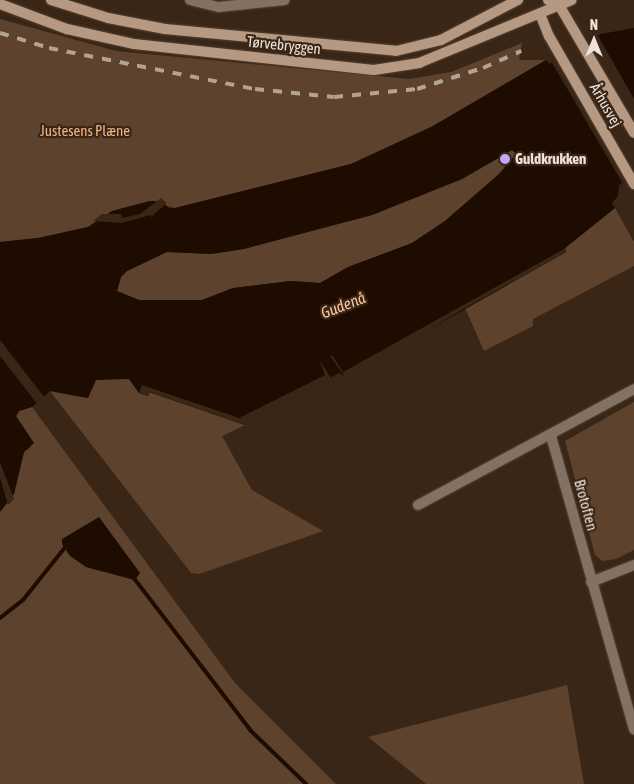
<!DOCTYPE html>
<meta charset="utf-8">
<style>
body{margin:0}
#map{position:relative;width:634px;height:784px;overflow:hidden;background:#392616;font-family:"Asap Condensed",sans-serif}
div>[style]{position:absolute}
.green>*{inset:0;background:#5d432e}
.water>*{inset:0;background:#1e0c01}
.pier>*{inset:0;background:#392616}
.stream>*{height:4px;margin:-2px;padding:0 2px;transform-origin:2px;border-radius:2px;background:#1e0c01}
.roads{filter:drop-shadow(0 0 1px #564435) drop-shadow(0 0 1px #564435)}
.minor>*{height:10px;margin:-5px;padding:0 5px;transform-origin:5px;border-radius:5px;background:#837164}
.secondary>*{height:10px;margin:-5px;padding:0 5px;transform-origin:5px;border-radius:5px;background:#b69983}
.rail>*{height:4px;margin-top:-2px;transform-origin:0;background:repeating-linear-gradient(90deg,#b2a397 0 9px,transparent 0 18px)}
.dots>*{width:14px;height:14px;translate:-50% -50%;box-sizing:border-box;border:2px solid #392616;border-radius:50%}
span{translate:-50% -50%;white-space:nowrap;text-align:center;line-height:1.15;-webkit-text-stroke:4.5px #392616;paint-order:stroke}
.street-label{font-size:15px;color:#eee1d7}
.park-label{font-size:15px;color:#f1b281}
.poi-label{font-size:15px;color:#eee1d7;font-weight:700}
.left{translate:0 -50%;text-align:left}
.water-label{font-size:16px;color:#fac69f;font-style:italic}
.north{position:absolute;left:569px;top:15px;width:50px;height:50px;-webkit-text-stroke:4px #392616;paint-order:stroke;rotate:0deg;font-size:14px;font-weight:700;line-height:20px;text-align:center;color:#eee1d7}
.north::after{content:'';display:block;margin:auto;width:18px;height:22px;background:#eee1d7;clip-path:polygon(50% 0,100% 100%,50% 72%,0 100%)}
</style>
<div id="map">
<div class="green">
<i style="clip-path:polygon(0 19px,116px 51px,409px 79px,451px 72px,522px 43px,519px 60px,546px 60px,433px 126px,351px 164px,175px 208px,150px 201px,112px 211px,88px 227px,38px 238px,0 242px)"></i>
<i style="clip-path:polygon(512px 150px,516px 154px,499px 174px,445px 221px,412px 243px,348px 267px,320px 283px,291px 281px,233px 288px,202px 300px,139px 300px,117px 291px,121px 277px,127px 271px,167px 252px,211px 254px,244px 249px,372px 215px,462px 179px)"></i>
<i style="clip-path:polygon(615px 208px,634px 242px,634px 266px,533px 319px,533px 326px,484px 351px,465px 308px,566px 252px,564px 249px)"></i>
<i style="clip-path:polygon(118px 377px,129px 379px,139px 393px,149px 392px,245px 425px,222px 436px,252px 490px,323px 531px,199px 574px,191px 573px,50px 391px,87px 398px,96px 380px)"></i>
<i style="clip-path:polygon(634px 402px,634px 550px,616px 559px,602px 561px,595px 555px,565px 441px)"></i>
<i style="clip-path:polygon(evenodd,32px 407px,235px 683px,336px 784px,0 784px,0 512px,14px 494px,24px 452px,31px 447px,16px 416px,19px 411px,32px 407px,99px 517px,135px 580px,86px 567px,99px 517px)"></i>
<i style="clip-path:polygon(567px 685px,584px 784px,426px 784px,368px 737px)"></i>
</div>
<div class="water">
<i style="clip-path:polygon(evenodd,634px 28px,634px 176px,619px 185px,618px 196px,612px 203px,615px 208px,565px 248px,566px 252px,345px 377px,339px 373px,247px 419px,245px 425px,149px 392px,148px 396px,139px 393px,129px 379px,96px 380px,88px 398px,50px 391px,32px 407px,19px 411px,16px 416px,34px 443px,24px 452px,14px 494px,0 512px,0 242px,38px 238px,88px 227px,112px 211px,150px 201px,161px 201px,169px 208px,175px 208px,351px 164px,433px 126px,546px 60px,550px 64px,601px 34px,634px 28px,512px 150px,516px 154px,499px 174px,445px 221px,412px 243px,348px 267px,320px 283px,291px 281px,233px 288px,202px 300px,139px 300px,117px 291px,121px 277px,127px 271px,167px 252px,211px 254px,244px 249px,372px 215px,462px 179px,512px 150px)"></i>
<i style="clip-path:polygon(99px 517px,140px 573px,135px 580px,86px 567px,70px 556px,62px 544px,62px 539px)"></i>
</div>
<div class="pier">
<i style="clip-path:polygon(597px 34px,634px 99px,634px 178px,623px 184px,551px 61px)"></i>
<i style="clip-path:polygon(161px 198px,167px 203px,151px 217px,150px 215px,122px 223px,93px 221px,102px 214px,121px 214px,122px 218px,140px 214px)"></i>
<i style="clip-path:polygon(564px 249px,566px 252px,465px 308px,346px 379px,330px 356px,332px 355px,343px 372px)"></i>
<i style="clip-path:polygon(0 340px,45px 398px,38px 405px,0 356px)"></i>
<i style="clip-path:polygon(319px 359px,332px 380px,247px 419px,245px 425px,149px 392px,148px 396px,139px 393px,142px 385px,239px 418px,325px 375px)"></i>
<i style="clip-path:polygon(0 462px,14px 499px,8px 505px,0 478px)"></i>
</div>
<div class="stream">
<i style="left:133px;top:577px;width:194px;rotate:52.5deg"></i>
<i style="left:251px;top:731px;width:76px;rotate:43.9deg"></i>
<i style="left:0;top:618px;width:29px;rotate:-38deg"></i>
<i style="left:23px;top:600px;width:70px;rotate:-51.3deg"></i>
</div>
<div class="roads">
<div class="minor">
<i style="left:190px;top:0;width:30px;rotate:14deg"></i>
<i style="left:219px;top:7px;width:66px;rotate:-6.1deg"></i>
<i style="left:551px;top:436px;width:305px;rotate:74.2deg"></i>
<i style="left:418px;top:505px;width:245px;rotate:-28.2deg"></i>
<i style="left:591px;top:582px;width:46px;rotate:-21.6deg"></i>
</div>
<div class="secondary">
<i style="left:51px;top:0;width:60px;rotate:17.5deg"></i>
<i style="left:108px;top:18px;width:58px;rotate:10.9deg"></i>
<i style="left:165px;top:29px;width:232px;rotate:5.4deg"></i>
<i style="left:396px;top:51px;width:46px;rotate:-13.7deg"></i>
<i style="left:441px;top:40px;width:87px;rotate:-27.5deg"></i>
<i style="left:548px;top:0;width:12px;rotate:24deg"></i>
<i style="left:559px;top:5px;width:148px;rotate:59.6deg"></i>
<i style="left:0;top:4px;width:72px;rotate:20.5deg"></i>
<i style="left:67px;top:29px;width:69px;rotate:12.6deg"></i>
<i style="left:134px;top:44px;width:241px;rotate:6.2deg"></i>
<i style="left:374px;top:70px;width:46px;rotate:-8.8deg"></i>
<i style="left:419px;top:63px;width:165px;rotate:-22.4deg"></i>
<i style="left:540px;top:14px;width:24px;rotate:68deg"></i>
<i style="left:549px;top:36px;width:171px;rotate:60.1deg"></i>
</div>
</div>
<div class="rail">
<i style="left:0;top:33px;width:51px;rotate:17deg"></i>
<i style="left:49px;top:48px;width:210px;rotate:11.3deg"></i>
<i style="left:255px;top:89px;width:79px;rotate:5.8deg"></i>
<i style="left:334px;top:97px;width:83px;rotate:-5.5deg"></i>
<i style="left:417px;top:89px;width:69px;rotate:-17.7deg"></i>
<i style="left:483px;top:68px;width:42px;rotate:-24.1deg"></i>
</div>
<div class="dots">
<i style="left:505px;top:159px;background:#bea9f5"></i>
</div>
<div class="street-label">
<span style="left:284px;top:45px;rotate:6deg">Tørvebryggen</span>
<span style="left:606px;top:105px;rotate:60deg">Århusvej</span>
<span style="left:586px;top:505px;rotate:75deg">Brotoften</span>
</div>
<div class="park-label">
<span style="left:85px;top:131px">Justesens Plæne</span>
</div>
<div class="poi-label">
<span class="left" style="left:515px;top:159px">Guldkrukken</span>
</div>
<div class="water-label">
<span style="left:343px;top:305px;rotate:-21deg">Gudenå</span>
</div>
<div class="north">N</div>
</div>
